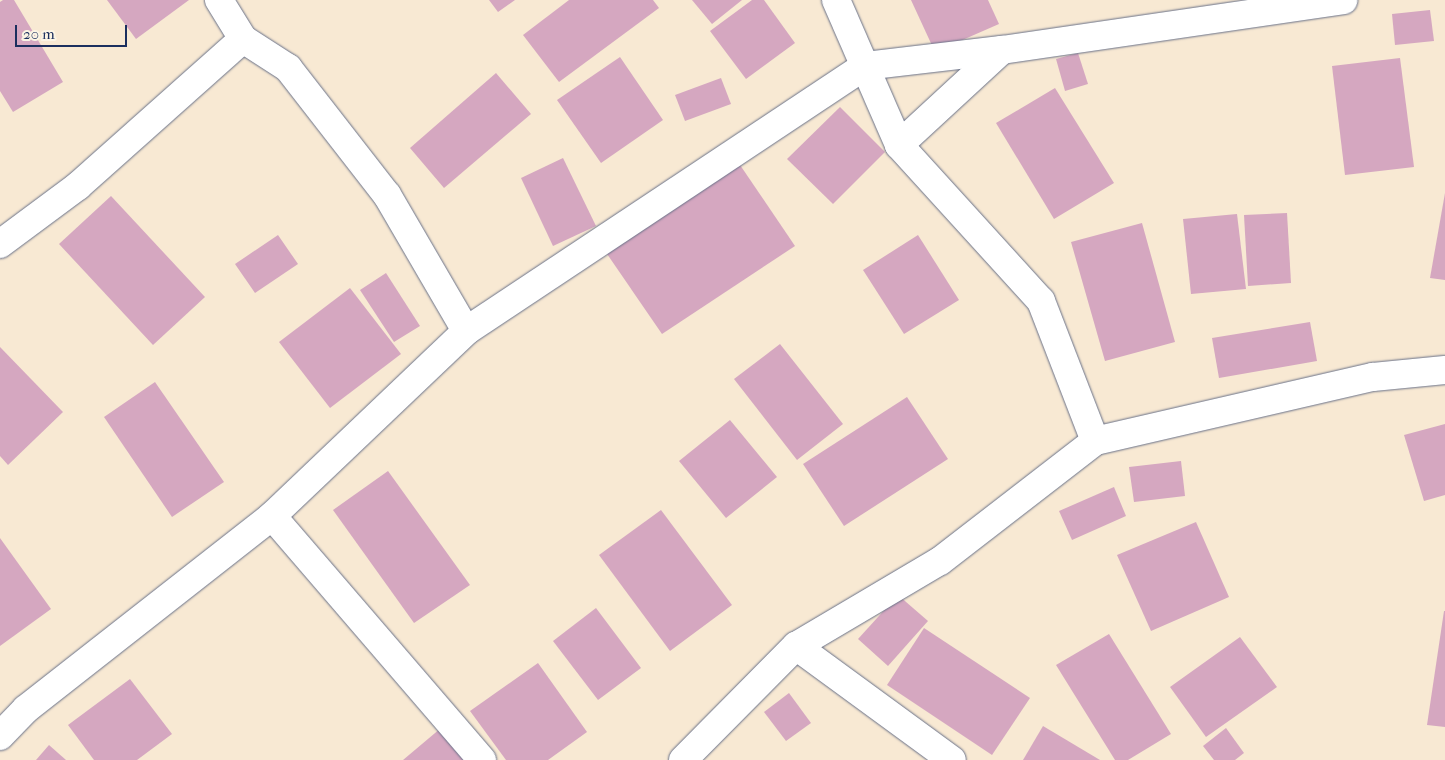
<!DOCTYPE html>
<style>
body{margin:0}
#map{position:relative;width:1445px;height:760px;overflow:hidden;background:#f8e9d3;font-family:"IM FELL French Canon",serif}
div>[style]{position:absolute}
.building>*{inset:0;background:#d5a7c0}
.roads{filter:drop-shadow(0 0 1px #687087) drop-shadow(0 0 1px #687087)}
.street>*{height:28px;margin:-14px;padding:0 14px;transform-origin:14px;border-radius:14px;background:#fff}
span{translate:-50% -50%;white-space:nowrap;text-align:center;line-height:1.15;-webkit-text-stroke:4px #fcf5e5;paint-order:stroke}
.scale{position:absolute;left:15px;top:25px;width:112px;height:22px;box-sizing:border-box;border:2px solid #1b2f5e;border-top:0;padding-left:6px;font-size:15px;line-height:18px;white-space:nowrap;color:#1b2f5e;-webkit-text-stroke:4px #fcf5e5;paint-order:stroke}
</style>
<div id="map">
<div class="building">
<i style="clip-path:polygon(3px 0,14px 0,63px 82px,13px 112px,0 91px,0 2px)"></i>
<i style="clip-path:polygon(107px 0,189px 0,136px 39px)"></i>
<i style="clip-path:polygon(489px 0,515px 0,498px 12px)"></i>
<i style="clip-path:polygon(569px 0,653px 0,659px 8px,559px 82px,523px 35px)"></i>
<i style="clip-path:polygon(692px 0,742px 0,712px 24px)"></i>
<i style="clip-path:polygon(752px 0,764px 0,795px 43px,746px 79px,710px 31px)"></i>
<i style="clip-path:polygon(911px 0,988px 0,999px 24px,935px 52px)"></i>
<i style="clip-path:polygon(1430px 10px,1434px 41px,1395px 45px,1392px 14px)"></i>
<i style="clip-path:polygon(1078px 53px,1088px 84px,1065px 91px,1056px 59px)"></i>
<i style="clip-path:polygon(620px 57px,663px 120px,601px 163px,557px 100px)"></i>
<i style="clip-path:polygon(1400px 58px,1414px 167px,1345px 175px,1332px 66px)"></i>
<i style="clip-path:polygon(496px 73px,531px 114px,444px 188px,410px 148px)"></i>
<i style="clip-path:polygon(721px 78px,731px 104px,685px 121px,675px 95px)"></i>
<i style="clip-path:polygon(1055px 88px,1114px 183px,1054px 219px,996px 123px)"></i>
<i style="clip-path:polygon(840px 107px,885px 152px,833px 204px,787px 159px)"></i>
<i style="clip-path:polygon(563px 158px,596px 226px,553px 246px,521px 178px)"></i>
<i style="clip-path:polygon(738px 162px,795px 246px,662px 334px,605px 251px)"></i>
<i style="clip-path:polygon(1445px 193px,1445px 280px,1430px 278px)"></i>
<i style="clip-path:polygon(111px 196px,205px 297px,153px 345px,59px 244px)"></i>
<i style="clip-path:polygon(1287px 213px,1291px 283px,1248px 286px,1244px 215px)"></i>
<i style="clip-path:polygon(1237px 214px,1246px 289px,1191px 294px,1183px 219px)"></i>
<i style="clip-path:polygon(1142px 223px,1175px 342px,1105px 361px,1071px 242px)"></i>
<i style="clip-path:polygon(278px 235px,298px 264px,255px 293px,235px 264px)"></i>
<i style="clip-path:polygon(918px 235px,959px 300px,904px 334px,863px 270px)"></i>
<i style="clip-path:polygon(386px 273px,420px 326px,394px 342px,360px 290px)"></i>
<i style="clip-path:polygon(350px 288px,401px 354px,330px 408px,279px 342px)"></i>
<i style="clip-path:polygon(1310px 322px,1317px 361px,1219px 378px,1212px 338px)"></i>
<i style="clip-path:polygon(780px 344px,843px 424px,797px 460px,734px 379px)"></i>
<i style="clip-path:polygon(0 347px,63px 412px,8px 465px,0 456px)"></i>
<i style="clip-path:polygon(155px 382px,224px 482px,172px 517px,104px 417px)"></i>
<i style="clip-path:polygon(907px 397px,948px 459px,844px 526px,803px 464px)"></i>
<i style="clip-path:polygon(730px 420px,777px 477px,726px 518px,679px 461px)"></i>
<i style="clip-path:polygon(1445px 424px,1445px 495px,1424px 501px,1404px 435px)"></i>
<i style="clip-path:polygon(1181px 461px,1185px 496px,1134px 502px,1129px 467px)"></i>
<i style="clip-path:polygon(388px 471px,470px 585px,414px 623px,333px 510px)"></i>
<i style="clip-path:polygon(1114px 487px,1126px 516px,1072px 540px,1059px 511px)"></i>
<i style="clip-path:polygon(661px 510px,732px 605px,670px 651px,599px 555px)"></i>
<i style="clip-path:polygon(1196px 522px,1229px 597px,1151px 631px,1117px 555px)"></i>
<i style="clip-path:polygon(0 538px,51px 609px,0 646px)"></i>
<i style="clip-path:polygon(898px 595px,928px 621px,888px 666px,858px 639px)"></i>
<i style="clip-path:polygon(596px 608px,641px 668px,598px 700px,553px 641px)"></i>
<i style="clip-path:polygon(1444px 611px,1445px 611px,1445px 727px,1427px 725px)"></i>
<i style="clip-path:polygon(924px 628px,1030px 698px,992px 755px,887px 685px)"></i>
<i style="clip-path:polygon(1109px 634px,1171px 734px,1128px 760px,1115px 760px,1056px 665px)"></i>
<i style="clip-path:polygon(1240px 637px,1277px 687px,1206px 737px,1170px 687px)"></i>
<i style="clip-path:polygon(538px 663px,587px 732px,548px 760px,506px 760px,470px 711px)"></i>
<i style="clip-path:polygon(130px 679px,172px 734px,137px 760px,94px 760px,68px 725px)"></i>
<i style="clip-path:polygon(789px 693px,811px 723px,786px 741px,764px 712px)"></i>
<i style="clip-path:polygon(1043px 726px,1100px 760px,1023px 760px)"></i>
<i style="clip-path:polygon(441px 728px,467px 760px,403px 760px)"></i>
<i style="clip-path:polygon(1226px 728px,1244px 753px,1235px 760px,1214px 760px,1203px 746px)"></i>
<i style="clip-path:polygon(49px 745px,66px 760px,36px 760px)"></i>
</div>
<div class="roads">
<div class="street">
<i style="left:219px;top:0;width:46px;rotate:58.4deg"></i>
<i style="left:243px;top:39px;width:54px;rotate:32.8deg"></i>
<i style="left:288px;top:68px;width:161px;rotate:52.1deg"></i>
<i style="left:387px;top:195px;width:157px;rotate:59.8deg"></i>
<i style="left:836px;top:0;width:158px;rotate:66.5deg"></i>
<i style="left:899px;top:145px;width:211px;rotate:47.7deg"></i>
<i style="left:1041px;top:301px;width:150px;rotate:68.9deg"></i>
<i style="left:899px;top:145px;width:140px;rotate:-42.7deg"></i>
<i style="left:1002px;top:50px;width:345px;rotate:-8.3deg"></i>
<i style="left:0;top:244px;width:97px;rotate:-36.6deg"></i>
<i style="left:78px;top:186px;width:221px;rotate:-41.7deg"></i>
<i style="left:272px;top:516px;width:322px;rotate:49.3deg"></i>
<i style="left:796px;top:646px;width:193px;rotate:36.2deg"></i>
<i style="left:0;top:736px;width:37px;rotate:-46deg"></i>
<i style="left:26px;top:709px;width:313px;rotate:-38.1deg"></i>
<i style="left:272px;top:516px;width:268px;rotate:-43.6deg"></i>
<i style="left:466px;top:331px;width:479px;rotate:-33.6deg"></i>
<i style="left:865px;top:66px;width:138px;rotate:-6.7deg"></i>
<i style="left:683px;top:760px;width:161px;rotate:-45.3deg"></i>
<i style="left:796px;top:646px;width:167px;rotate:-30.6deg"></i>
<i style="left:940px;top:561px;width:196px;rotate:-37.7deg"></i>
<i style="left:1095px;top:441px;width:285px;rotate:-13deg"></i>
<i style="left:1373px;top:377px;width:72px;rotate:-5.6deg"></i>
</div>
</div>
<div class="scale">20 m</div>
</div>
